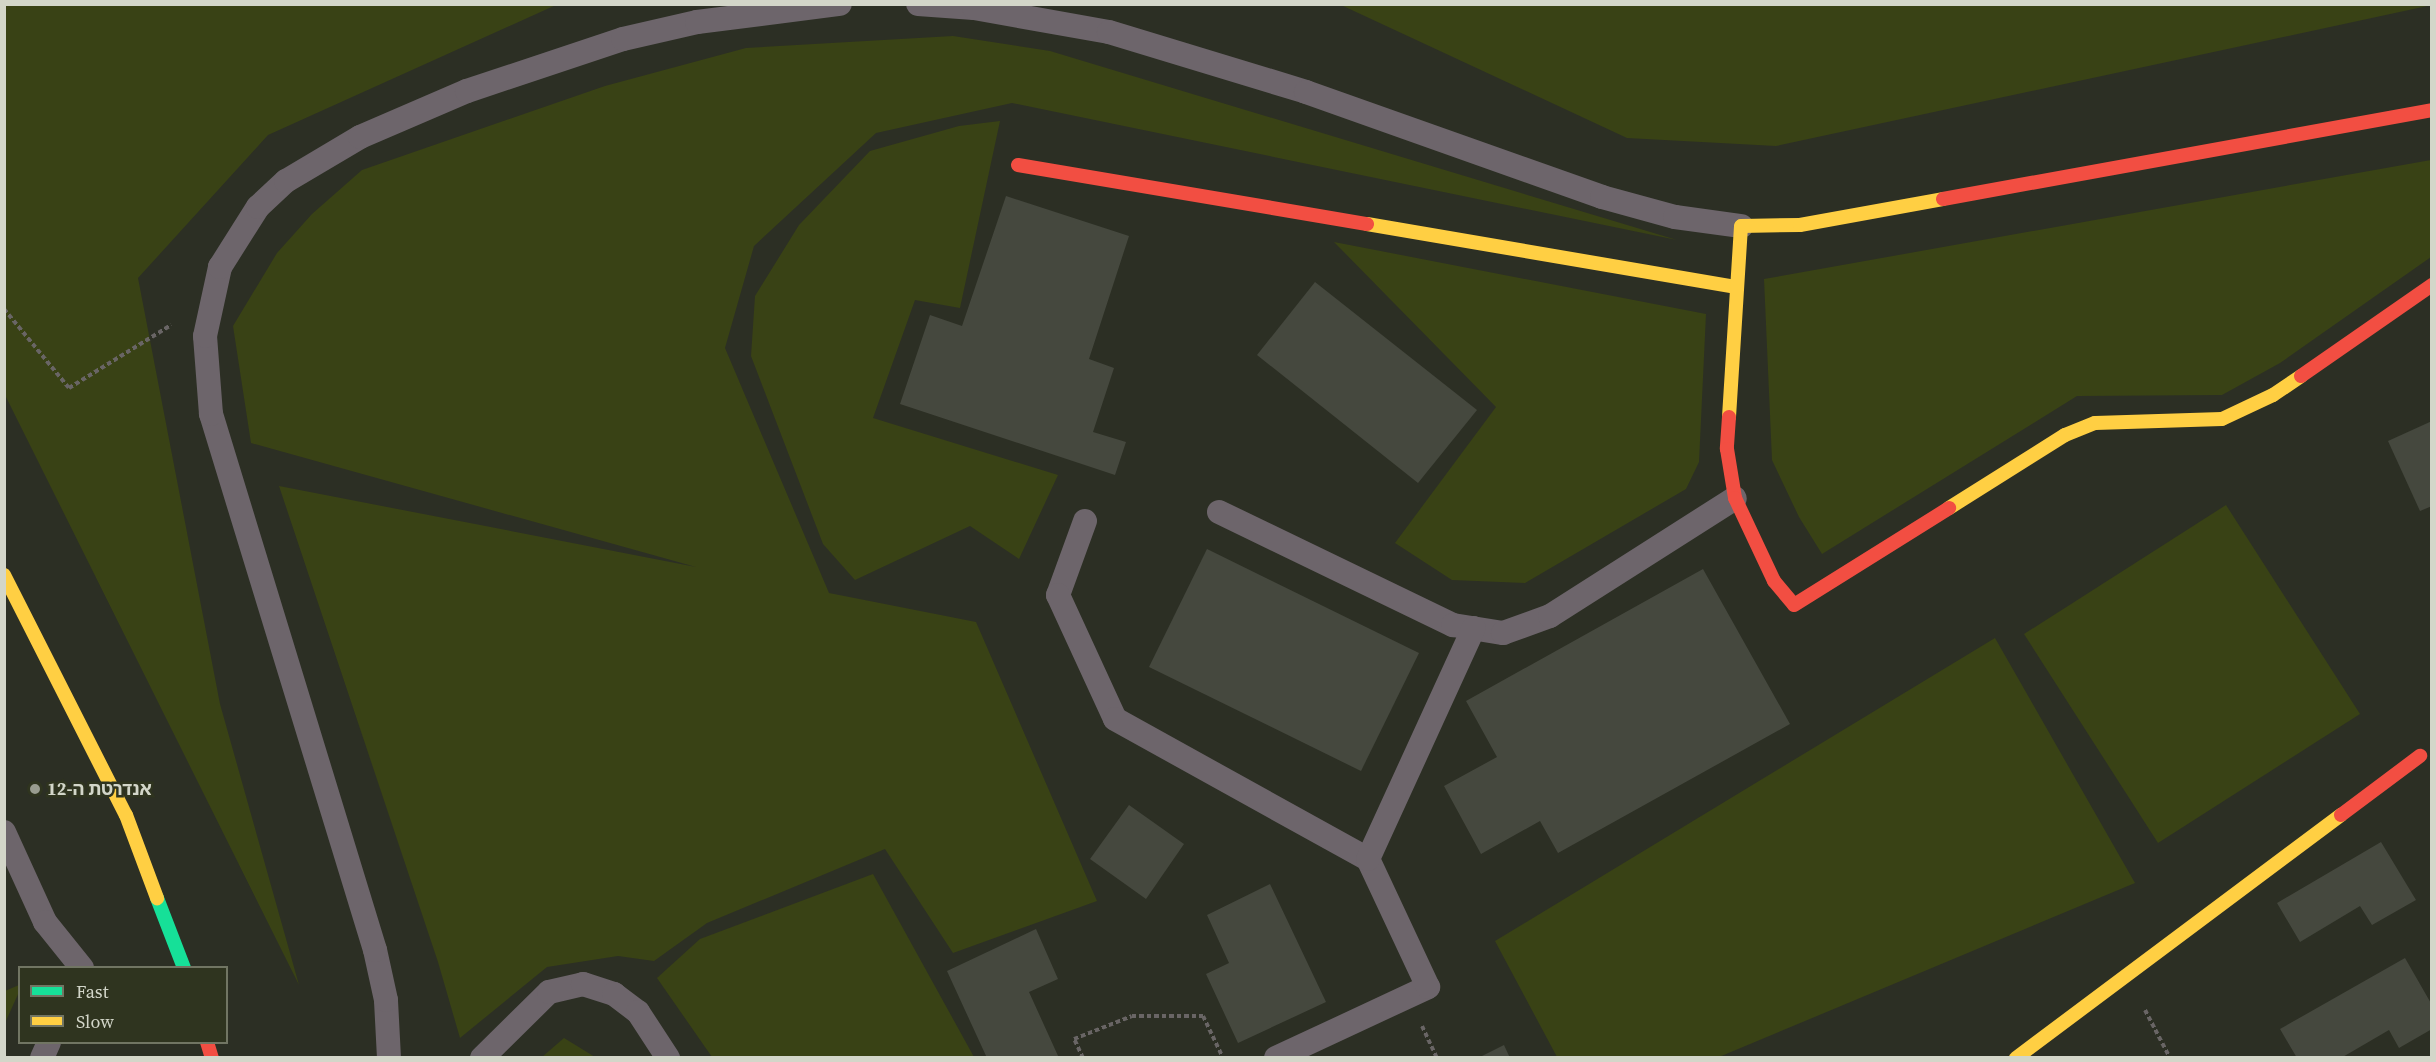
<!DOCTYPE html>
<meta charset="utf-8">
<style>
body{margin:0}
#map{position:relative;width:2436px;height:1062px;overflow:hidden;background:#2c2f24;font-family:"Source Serif 4","Noto Sans Hebrew",serif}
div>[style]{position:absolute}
.green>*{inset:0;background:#394215}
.building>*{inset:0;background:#45483e}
.path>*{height:4px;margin-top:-2px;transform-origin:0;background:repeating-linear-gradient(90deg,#696565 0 4.5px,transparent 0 7.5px)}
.lane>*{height:24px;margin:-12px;padding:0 12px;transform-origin:12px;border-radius:12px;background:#6d656b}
.fast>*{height:14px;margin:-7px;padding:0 7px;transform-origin:7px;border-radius:7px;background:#16e098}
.slow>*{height:14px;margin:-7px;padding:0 7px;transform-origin:7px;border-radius:7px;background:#ffcf43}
.jam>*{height:14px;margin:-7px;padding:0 7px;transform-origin:7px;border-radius:7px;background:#f24e42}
.dots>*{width:16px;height:16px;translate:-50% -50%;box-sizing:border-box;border:3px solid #2f341f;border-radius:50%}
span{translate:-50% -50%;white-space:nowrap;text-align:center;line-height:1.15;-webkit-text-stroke:5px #2f341f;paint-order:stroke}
.poi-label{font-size:18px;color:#d3d6c9;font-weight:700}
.left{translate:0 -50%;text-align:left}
.frame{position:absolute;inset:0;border:6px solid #d3d6c9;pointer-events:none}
.legend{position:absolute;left:18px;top:966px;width:210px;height:78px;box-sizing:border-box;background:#2f341f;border:2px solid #717563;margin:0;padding:8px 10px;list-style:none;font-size:18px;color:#d3d6c9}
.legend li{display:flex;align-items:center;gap:12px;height:30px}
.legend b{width:30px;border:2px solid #717563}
</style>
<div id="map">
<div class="green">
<i style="clip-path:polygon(5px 4px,556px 5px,268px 135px,138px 278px,220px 704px,299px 985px,5px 395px)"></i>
<i style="clip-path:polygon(1341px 5px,2431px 4px,2432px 5px,1776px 146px,1627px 138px)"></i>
<i style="clip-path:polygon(953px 36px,1050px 51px,1677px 240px,1012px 103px,876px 133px,754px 246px,725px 348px,829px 593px,976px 622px,1097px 901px,953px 953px,885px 849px,707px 923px,654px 961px,618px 956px,547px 967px,460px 1038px,438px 962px,279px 486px,696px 567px,251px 443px,233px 326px,277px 253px,312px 214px,362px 170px,605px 86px,746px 48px)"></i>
<i style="clip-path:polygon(1000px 121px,960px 308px,915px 300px,873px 418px,1058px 475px,1019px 559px,970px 526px,855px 580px,823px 544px,751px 356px,755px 296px,799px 225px,870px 151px,959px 126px)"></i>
<i style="clip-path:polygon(2431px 160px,2431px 257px,2280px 363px,2222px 395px,2077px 396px,1822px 554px,1799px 517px,1772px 460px,1764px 279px)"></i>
<i style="clip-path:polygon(1334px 242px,1706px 314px,1699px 462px,1686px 489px,1525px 583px,1452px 580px,1395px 543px,1496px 407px)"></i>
<i style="clip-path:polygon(2226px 505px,2360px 714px,2158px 843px,2024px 634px)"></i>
<i style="clip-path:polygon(1995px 638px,2135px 883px,1719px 1057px,1557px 1057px,1495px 941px)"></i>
<i style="clip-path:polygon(873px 874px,974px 1057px,712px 1057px,657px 978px,700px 939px)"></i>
<i style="clip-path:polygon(19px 985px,19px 992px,5px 1023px,5px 991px)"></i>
<i style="clip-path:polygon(564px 1038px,595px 1057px,542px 1057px)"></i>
</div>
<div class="building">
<i style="clip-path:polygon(1006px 196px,1129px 236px,1089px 359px,1114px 368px,1093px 432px,1126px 442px,1115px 475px,900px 404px,930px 315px,962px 326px)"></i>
<i style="clip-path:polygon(1315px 282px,1477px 410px,1418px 483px,1257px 355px)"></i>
<i style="clip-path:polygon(2432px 421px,2432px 506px,2420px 511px,2388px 441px)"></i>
<i style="clip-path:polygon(1207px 549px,1419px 653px,1361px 771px,1149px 667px)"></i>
<i style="clip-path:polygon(1703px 569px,1790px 724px,1558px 853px,1540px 821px,1481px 854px,1444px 786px,1497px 757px,1466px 701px)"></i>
<i style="clip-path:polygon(1129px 805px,1184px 844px,1146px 899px,1090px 859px)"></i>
<i style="clip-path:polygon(2381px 842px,2416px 900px,2372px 925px,2360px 906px,2300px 942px,2277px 903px)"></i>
<i style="clip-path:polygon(1270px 884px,1326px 1002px,1238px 1043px,1206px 974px,1229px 963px,1207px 915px)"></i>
<i style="clip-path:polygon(1036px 929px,1058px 979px,1029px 992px,1059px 1058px,987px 1058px,947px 971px)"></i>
<i style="clip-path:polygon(2405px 958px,2432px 1005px,2432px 1029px,2399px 1048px,2389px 1030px,2341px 1058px,2297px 1058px,2280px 1029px)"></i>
<i style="clip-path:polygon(1504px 1045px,1510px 1058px,1478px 1058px)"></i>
</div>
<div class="path">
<i style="left:4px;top:309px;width:102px;rotate:50.6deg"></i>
<i style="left:69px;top:388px;width:120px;rotate:-31.7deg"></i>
<i style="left:2145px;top:1010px;width:54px;rotate:62.5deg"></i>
<i style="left:1422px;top:1026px;width:35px;rotate:65deg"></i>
<i style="left:1083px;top:1058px;width:21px;rotate:-115deg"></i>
<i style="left:1074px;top:1039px;width:62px;rotate:-21.6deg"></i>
<i style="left:1132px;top:1016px;width:71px"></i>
<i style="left:1203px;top:1016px;width:47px;rotate:64.5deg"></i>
</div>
<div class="lane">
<i style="left:918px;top:4px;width:56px;rotate:4.1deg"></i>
<i style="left:974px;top:8px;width:137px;rotate:10.1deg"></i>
<i style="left:1109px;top:32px;width:206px;rotate:16.9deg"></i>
<i style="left:1306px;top:92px;width:314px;rotate:19.5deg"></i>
<i style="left:1602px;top:197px;width:76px;rotate:15.3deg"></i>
<i style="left:1675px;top:217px;width:67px;rotate:7.8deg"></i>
<i style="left:1219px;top:512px;width:260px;rotate:25.8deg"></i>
<i style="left:1453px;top:625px;width:51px;rotate:9.1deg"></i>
<i style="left:1503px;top:633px;width:50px;rotate:-19.9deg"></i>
<i style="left:1550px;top:616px;width:219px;rotate:-32.5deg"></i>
<i style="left:1085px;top:521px;width:79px;rotate:110deg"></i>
<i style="left:1058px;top:595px;width:136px;rotate:65.3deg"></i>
<i style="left:1115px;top:719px;width:289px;rotate:29deg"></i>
<i style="left:4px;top:832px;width:99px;rotate:65.5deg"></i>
<i style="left:45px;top:922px;width:59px;rotate:51.2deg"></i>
<i style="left:42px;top:1058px;width:17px;rotate:-66deg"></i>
<i style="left:389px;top:1058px;width:58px;rotate:-93deg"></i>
<i style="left:386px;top:1000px;width:51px;rotate:-102.4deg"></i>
<i style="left:375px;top:950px;width:561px;rotate:-107.01deg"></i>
<i style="left:211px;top:414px;width:78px;rotate:-94.4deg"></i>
<i style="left:205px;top:336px;width:71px;rotate:-77.7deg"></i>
<i style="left:220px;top:267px;width:71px;rotate:-57.7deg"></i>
<i style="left:258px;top:207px;width:38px;rotate:-43deg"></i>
<i style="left:286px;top:181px;width:86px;rotate:-30.7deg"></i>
<i style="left:360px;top:137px;width:116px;rotate:-23.3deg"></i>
<i style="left:467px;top:91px;width:164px;rotate:-18.4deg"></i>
<i style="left:623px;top:39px;width:76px;rotate:-12.9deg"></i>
<i style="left:697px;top:22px;width:144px;rotate:-7.2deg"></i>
<i style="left:482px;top:1058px;width:94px;rotate:-44.6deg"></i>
<i style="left:549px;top:992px;width:35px;rotate:-13deg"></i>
<i style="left:583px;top:984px;width:33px;rotate:18deg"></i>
<i style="left:614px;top:994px;width:30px;rotate:37deg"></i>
<i style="left:638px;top:1012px;width:55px;rotate:56.9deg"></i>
<i style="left:1276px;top:1058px;width:168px;rotate:-25deg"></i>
<i style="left:1428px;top:987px;width:141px;rotate:-115.1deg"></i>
<i style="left:1368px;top:859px;width:254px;rotate:-65.4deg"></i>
</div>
<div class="fast">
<i style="left:157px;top:898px;width:75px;rotate:68.9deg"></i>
</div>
<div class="slow">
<i style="left:1367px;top:224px;width:375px;rotate:9.7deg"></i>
<i style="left:1729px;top:417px;width:191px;rotate:-86.4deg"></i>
<i style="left:1741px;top:226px;width:59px;rotate:-1deg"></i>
<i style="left:1800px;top:225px;width:145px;rotate:-10.3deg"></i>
<i style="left:1949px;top:508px;width:137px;rotate:-32.2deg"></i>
<i style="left:2065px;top:435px;width:32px;rotate:-22deg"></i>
<i style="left:2095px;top:423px;width:127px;rotate:-1.8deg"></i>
<i style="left:2222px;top:419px;width:56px;rotate:-25.2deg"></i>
<i style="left:2273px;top:395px;width:34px;rotate:-34deg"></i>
<i style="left:4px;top:575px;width:269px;rotate:63.1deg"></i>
<i style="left:126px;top:815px;width:89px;rotate:69.5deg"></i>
<i style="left:2016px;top:1058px;width:406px;rotate:-36.8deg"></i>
</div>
<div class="jam">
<i style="left:1018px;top:165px;width:354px;rotate:9.6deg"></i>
<i style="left:1943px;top:199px;width:497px;rotate:-10.3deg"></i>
<i style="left:2301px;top:376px;width:160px;rotate:-34.8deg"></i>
<i style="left:1729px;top:417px;width:32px;rotate:94deg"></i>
<i style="left:1727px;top:449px;width:50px;rotate:80.7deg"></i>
<i style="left:1735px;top:498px;width:92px;rotate:64.8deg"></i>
<i style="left:1774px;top:581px;width:31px;rotate:50deg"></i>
<i style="left:1794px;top:605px;width:183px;rotate:-32deg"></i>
<i style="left:2341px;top:815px;width:99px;rotate:-36.8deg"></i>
<i style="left:207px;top:1042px;width:17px;rotate:73deg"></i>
</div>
<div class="dots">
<i style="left:35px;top:789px;background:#999c8f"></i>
</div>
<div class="poi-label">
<span class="left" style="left:47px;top:789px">אנדרטת ה-12</span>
</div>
<div class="frame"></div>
<ul class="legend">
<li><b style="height:8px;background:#16e098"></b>Fast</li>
<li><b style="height:8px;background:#ffcf43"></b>Slow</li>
</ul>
</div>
